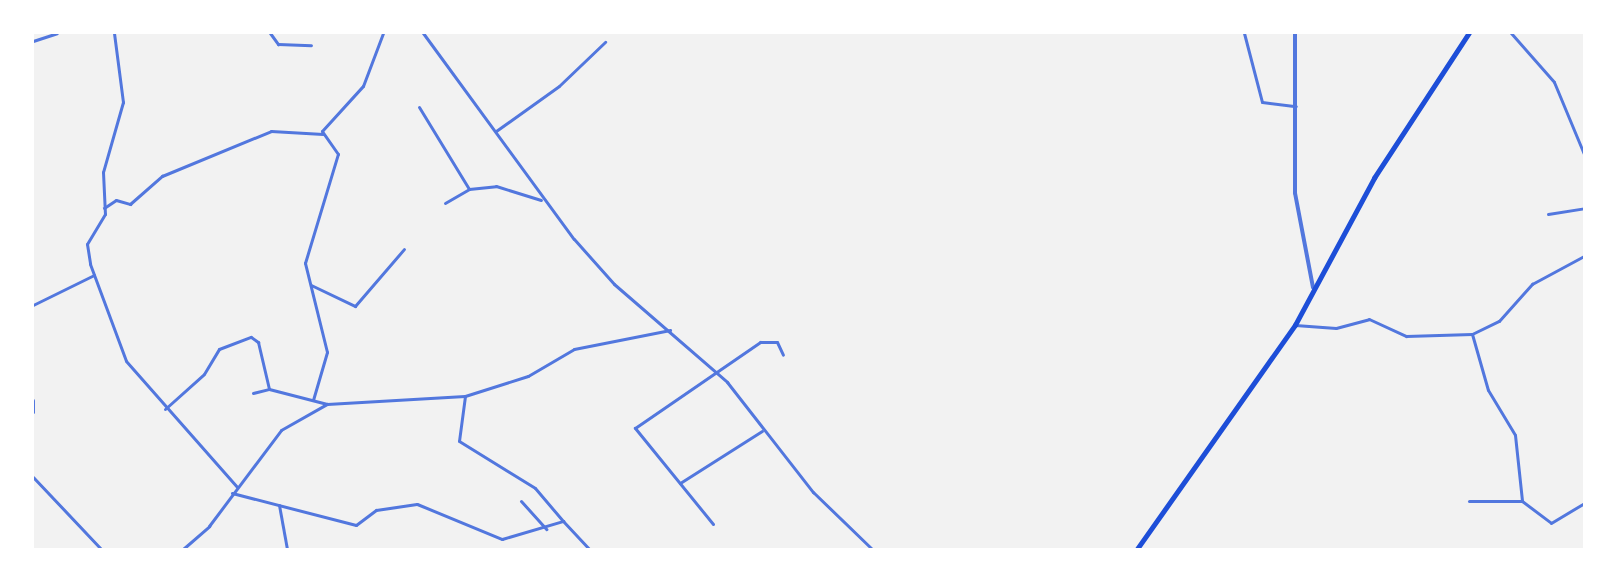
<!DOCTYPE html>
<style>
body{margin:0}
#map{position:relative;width:1617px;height:582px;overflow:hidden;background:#f2f2f2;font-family:"PT Serif",serif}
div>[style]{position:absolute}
.minor>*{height:3px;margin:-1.5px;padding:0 1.5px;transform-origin:1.5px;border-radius:1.5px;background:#5277de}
.tertiary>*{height:4px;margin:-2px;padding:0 2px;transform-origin:2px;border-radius:2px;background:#5277de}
.trunk>*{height:4.5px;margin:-2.25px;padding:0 2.25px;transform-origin:2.25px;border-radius:2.25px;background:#1d4ed8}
span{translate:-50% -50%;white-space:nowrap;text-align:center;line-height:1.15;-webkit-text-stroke:5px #fff;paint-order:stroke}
.frame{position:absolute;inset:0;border:34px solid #fff;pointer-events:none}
</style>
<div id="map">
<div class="minor">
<i style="left:114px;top:33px;width:70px;rotate:82.6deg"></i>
<i style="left:123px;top:102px;width:73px;rotate:105.9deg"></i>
<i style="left:103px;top:172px;width:42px;rotate:87.3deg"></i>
<i style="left:105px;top:214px;width:35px;rotate:121deg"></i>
<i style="left:87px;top:244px;width:20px;rotate:81deg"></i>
<i style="left:90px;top:264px;width:103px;rotate:69.6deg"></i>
<i style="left:126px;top:361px;width:168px;rotate:48.6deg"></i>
<i style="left:270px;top:33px;width:14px;rotate:54deg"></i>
<i style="left:278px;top:44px;width:33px;rotate:2deg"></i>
<i style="left:423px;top:33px;width:255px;rotate:53.8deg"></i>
<i style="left:574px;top:239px;width:60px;rotate:48.4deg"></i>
<i style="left:614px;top:284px;width:150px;rotate:40.9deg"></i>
<i style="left:727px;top:382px;width:140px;rotate:52deg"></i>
<i style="left:813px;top:492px;width:82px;rotate:44deg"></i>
<i style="left:1244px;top:33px;width:71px;rotate:75.4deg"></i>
<i style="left:1262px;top:102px;width:34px;rotate:7deg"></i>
<i style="left:1511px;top:33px;width:65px;rotate:48.7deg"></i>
<i style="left:1554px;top:82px;width:78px;rotate:67.4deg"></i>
<i style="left:33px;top:41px;width:25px;rotate:-18deg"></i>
<i style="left:419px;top:107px;width:96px;rotate:58.6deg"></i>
<i style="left:496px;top:131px;width:77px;rotate:-35.5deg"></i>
<i style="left:559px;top:86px;width:64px;rotate:-43.7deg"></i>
<i style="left:445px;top:203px;width:28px;rotate:-30deg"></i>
<i style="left:469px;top:189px;width:27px;rotate:-6deg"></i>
<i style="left:496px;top:186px;width:47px;rotate:17.3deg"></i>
<i style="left:104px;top:208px;width:14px;rotate:-34deg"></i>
<i style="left:116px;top:200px;width:15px;rotate:16deg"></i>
<i style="left:130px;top:204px;width:43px;rotate:-41.2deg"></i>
<i style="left:162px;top:176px;width:118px;rotate:-22.4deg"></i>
<i style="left:271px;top:131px;width:52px;rotate:3.3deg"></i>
<i style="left:1548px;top:214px;width:36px;rotate:-9deg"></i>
<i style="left:311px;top:285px;width:49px;rotate:25.5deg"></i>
<i style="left:355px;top:306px;width:75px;rotate:-49.3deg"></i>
<i style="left:33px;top:305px;width:68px;rotate:-26.2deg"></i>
<i style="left:1295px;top:325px;width:41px;rotate:4.2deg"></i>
<i style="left:1336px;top:328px;width:34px;rotate:-15deg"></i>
<i style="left:1369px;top:319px;width:41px;rotate:24.7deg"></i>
<i style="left:1406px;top:336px;width:66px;rotate:-1.7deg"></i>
<i style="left:1472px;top:334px;width:30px;rotate:-26deg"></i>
<i style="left:1499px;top:321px;width:50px;rotate:-48.3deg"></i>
<i style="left:1532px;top:284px;width:59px;rotate:-28.3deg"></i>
<i style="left:1472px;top:334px;width:58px;rotate:74.1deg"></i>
<i style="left:1488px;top:390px;width:52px;rotate:59deg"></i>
<i style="left:1515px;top:435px;width:66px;rotate:83.9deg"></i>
<i style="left:253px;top:393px;width:16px;rotate:-14deg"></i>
<i style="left:465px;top:396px;width:45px;rotate:97.6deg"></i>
<i style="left:459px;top:441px;width:89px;rotate:31.7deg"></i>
<i style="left:535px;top:488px;width:43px;rotate:49.7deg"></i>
<i style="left:33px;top:400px;width:12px;rotate:90deg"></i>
<i style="left:313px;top:400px;width:50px;rotate:-73.7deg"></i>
<i style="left:327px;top:352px;width:92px;rotate:-103.9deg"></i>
<i style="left:305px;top:263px;width:114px;rotate:-73.2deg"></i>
<i style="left:338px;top:154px;width:28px;rotate:-125deg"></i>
<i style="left:322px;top:131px;width:61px;rotate:-47.7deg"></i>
<i style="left:363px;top:86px;width:57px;rotate:-69.3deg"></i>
<i style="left:165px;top:409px;width:52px;rotate:-41.9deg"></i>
<i style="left:204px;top:374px;width:29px;rotate:-59deg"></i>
<i style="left:219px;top:349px;width:34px;rotate:-21deg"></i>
<i style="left:251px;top:337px;width:9px;rotate:36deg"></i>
<i style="left:258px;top:342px;width:48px;rotate:76.8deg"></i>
<i style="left:269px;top:389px;width:60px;rotate:14.5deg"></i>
<i style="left:33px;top:477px;width:99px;rotate:46.6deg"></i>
<i style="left:680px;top:483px;width:97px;rotate:-32.4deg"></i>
<i style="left:232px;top:493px;width:128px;rotate:14.5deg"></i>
<i style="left:356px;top:525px;width:25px;rotate:-37deg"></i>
<i style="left:376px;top:510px;width:41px;rotate:-8.3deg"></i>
<i style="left:417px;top:504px;width:92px;rotate:22.4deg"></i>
<i style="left:502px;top:539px;width:64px;rotate:-16.4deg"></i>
<i style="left:563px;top:521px;width:38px;rotate:47deg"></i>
<i style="left:521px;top:501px;width:38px;rotate:48deg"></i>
<i style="left:1469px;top:501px;width:53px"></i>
<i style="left:1522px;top:501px;width:36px;rotate:37deg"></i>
<i style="left:1551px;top:523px;width:39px;rotate:-31deg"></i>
<i style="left:279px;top:505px;width:45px;rotate:79.7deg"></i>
<i style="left:713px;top:524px;width:124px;rotate:-129.1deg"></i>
<i style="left:635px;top:428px;width:152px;rotate:-34.5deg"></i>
<i style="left:760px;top:342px;width:17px"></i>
<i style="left:777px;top:342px;width:14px;rotate:65deg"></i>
<i style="left:183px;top:549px;width:35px;rotate:-41deg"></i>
<i style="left:209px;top:526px;width:120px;rotate:-53.1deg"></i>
<i style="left:281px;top:430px;width:53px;rotate:-29.5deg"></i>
<i style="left:327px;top:404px;width:138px;rotate:-3.3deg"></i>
<i style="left:465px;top:396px;width:66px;rotate:-17.6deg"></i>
<i style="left:528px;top:376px;width:53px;rotate:-30.4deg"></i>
<i style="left:574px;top:349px;width:98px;rotate:-11.2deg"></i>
</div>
<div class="tertiary">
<i style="left:1295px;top:33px;width:160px;rotate:90deg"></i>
<i style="left:1295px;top:193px;width:96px;rotate:79.2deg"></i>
</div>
<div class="trunk">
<i style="left:1137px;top:549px;width:274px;rotate:-54.8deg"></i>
<i style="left:1295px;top:325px;width:167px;rotate:-61.7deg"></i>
<i style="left:1374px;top:178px;width:173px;rotate:-56.8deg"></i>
</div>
<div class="frame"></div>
</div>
